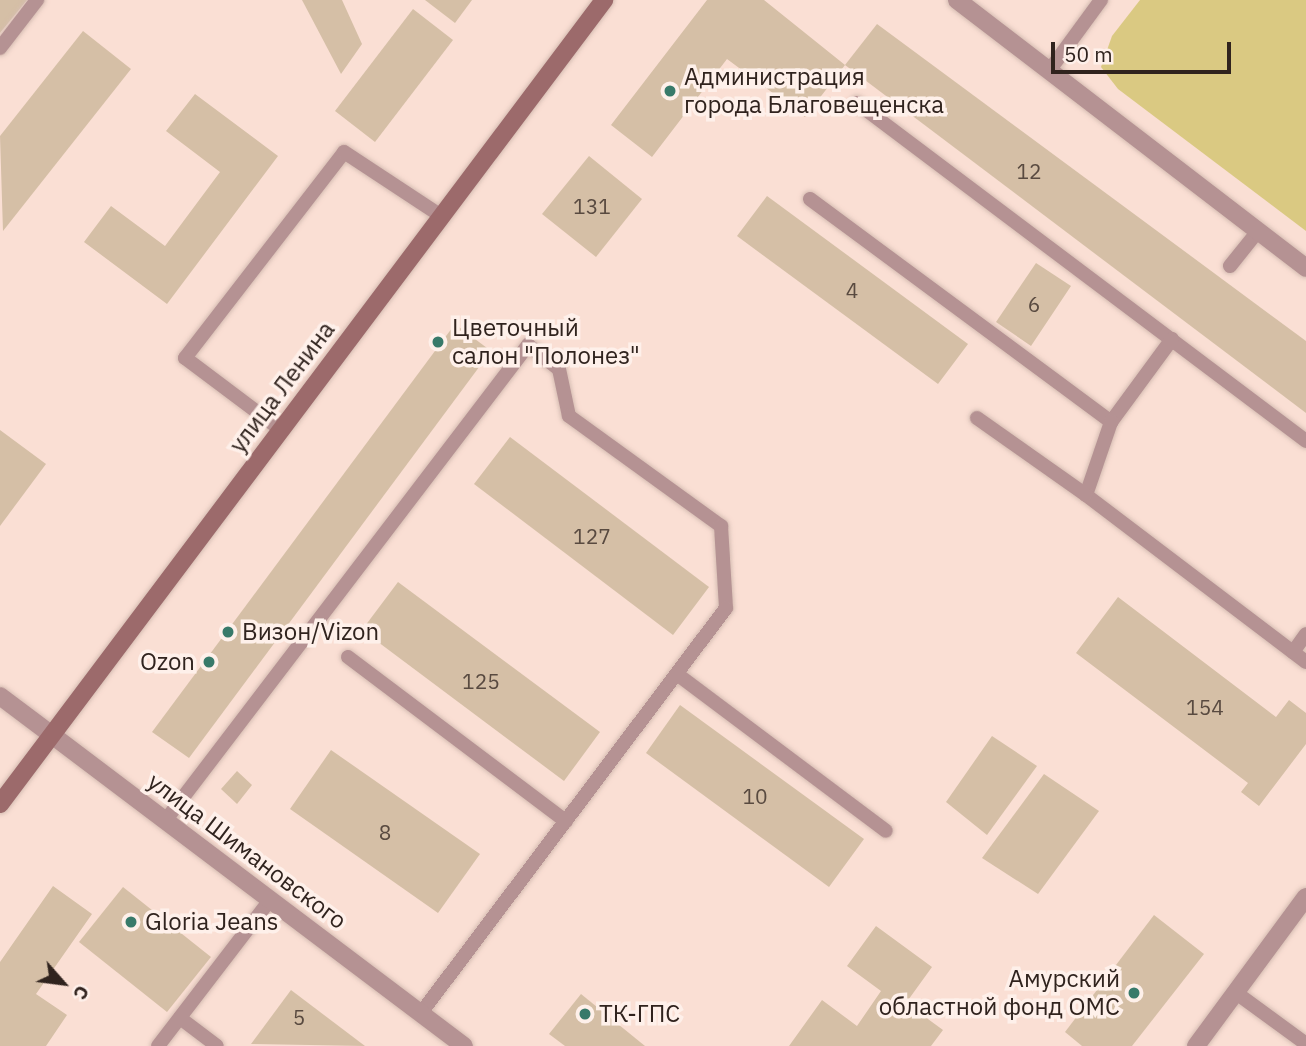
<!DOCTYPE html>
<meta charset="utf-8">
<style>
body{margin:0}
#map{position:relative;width:1306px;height:1046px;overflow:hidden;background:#fadfd4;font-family:"IBM Plex Sans",sans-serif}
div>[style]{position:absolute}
.green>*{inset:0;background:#dac982}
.building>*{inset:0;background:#d5bfa6}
.roads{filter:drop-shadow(0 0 2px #d6bdb3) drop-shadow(0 0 2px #d6bdb3)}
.service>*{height:14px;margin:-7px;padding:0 7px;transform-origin:7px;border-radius:7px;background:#b59293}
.minor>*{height:18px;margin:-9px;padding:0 9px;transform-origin:9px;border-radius:9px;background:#b59293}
.tertiary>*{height:18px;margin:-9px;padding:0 9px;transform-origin:9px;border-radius:9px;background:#b59293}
.secondary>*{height:18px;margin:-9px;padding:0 9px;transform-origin:9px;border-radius:9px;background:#9c6a6b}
.dots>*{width:19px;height:19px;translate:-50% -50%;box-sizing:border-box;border:4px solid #fef0ea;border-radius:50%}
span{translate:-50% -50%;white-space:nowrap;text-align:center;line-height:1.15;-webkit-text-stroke:7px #fef0ea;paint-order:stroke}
.number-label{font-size:21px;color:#594a40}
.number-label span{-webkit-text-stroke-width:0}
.poi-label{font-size:24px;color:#30231e}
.left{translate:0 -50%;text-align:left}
.right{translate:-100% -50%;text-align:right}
.street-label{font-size:24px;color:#30231e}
.north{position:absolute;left:28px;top:948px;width:70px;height:70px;-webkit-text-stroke:5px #fef0ea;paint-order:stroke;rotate:118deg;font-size:19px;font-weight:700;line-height:28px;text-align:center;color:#30231e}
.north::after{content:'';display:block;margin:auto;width:24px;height:32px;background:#30231e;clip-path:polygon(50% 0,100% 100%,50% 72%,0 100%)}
.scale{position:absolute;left:1051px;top:42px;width:180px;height:32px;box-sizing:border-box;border:4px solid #30231e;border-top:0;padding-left:9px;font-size:21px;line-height:24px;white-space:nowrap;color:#30231e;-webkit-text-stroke:5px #fef0ea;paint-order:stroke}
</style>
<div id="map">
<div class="green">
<i style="clip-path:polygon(1140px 0,1306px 0,1306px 231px,1118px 89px,1101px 67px,1112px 36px)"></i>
</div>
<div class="building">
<i style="clip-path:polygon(0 0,27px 0,0 33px)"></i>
<i style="clip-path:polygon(302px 0,342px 0,362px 44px,341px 74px)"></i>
<i style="clip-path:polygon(425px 0,472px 0,455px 23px)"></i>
<i style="clip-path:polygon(707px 0,764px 0,845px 65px,805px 117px,727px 59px,652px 157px,611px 125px)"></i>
<i style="clip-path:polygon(413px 9px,453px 40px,375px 142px,335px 111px)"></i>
<i style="clip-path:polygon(877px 24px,1306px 341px,1306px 413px,845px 65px)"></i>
<i style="clip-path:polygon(83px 31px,131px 69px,3px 231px,0 136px)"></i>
<i style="clip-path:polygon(195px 94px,278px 156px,167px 304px,84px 242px,111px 206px,165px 246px,220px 172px,166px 131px)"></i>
<i style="clip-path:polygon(589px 156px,642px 199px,596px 257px,542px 214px)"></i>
<i style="clip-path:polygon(767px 196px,968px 344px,938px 384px,737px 236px)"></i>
<i style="clip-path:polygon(1036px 263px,1071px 286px,1031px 346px,996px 322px)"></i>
<i style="clip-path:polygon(455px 324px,491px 351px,189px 758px,152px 732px)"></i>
<i style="clip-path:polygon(0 430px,46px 464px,0 526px)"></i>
<i style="clip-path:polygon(510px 437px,709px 587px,673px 635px,474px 484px)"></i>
<i style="clip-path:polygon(398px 582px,600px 732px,564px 781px,362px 630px)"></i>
<i style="clip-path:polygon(1118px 597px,1276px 717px,1289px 700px,1306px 713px,1306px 744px,1259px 806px,1241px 792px,1248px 783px,1076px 653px)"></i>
<i style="clip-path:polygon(680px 705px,864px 839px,829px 887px,646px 753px)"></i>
<i style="clip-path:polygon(992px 736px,1037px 766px,987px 835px,946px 802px)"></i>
<i style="clip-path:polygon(331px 750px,480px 854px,438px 913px,290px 809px)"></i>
<i style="clip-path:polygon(237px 771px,252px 785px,237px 804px,221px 789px)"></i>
<i style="clip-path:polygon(1044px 774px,1099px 811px,1038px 894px,982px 858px)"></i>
<i style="clip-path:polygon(53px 886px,92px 914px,36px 994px,67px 1015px,46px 1046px,0 1046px,0 962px)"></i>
<i style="clip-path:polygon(123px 887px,211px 957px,167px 1012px,79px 942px)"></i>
<i style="clip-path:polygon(1154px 915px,1204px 954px,1132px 1046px,1082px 1046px,1065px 1032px)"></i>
<i style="clip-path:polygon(876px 926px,932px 967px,906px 1003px,943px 1030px,931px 1046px,789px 1046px,822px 1000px,857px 1026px,881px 991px,847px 966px)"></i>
<i style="clip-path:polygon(291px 990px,365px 1046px,251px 1044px)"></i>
<i style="clip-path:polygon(581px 994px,645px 1046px,565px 1046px,549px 1034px)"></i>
</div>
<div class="roads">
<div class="service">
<i style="left:0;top:48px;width:61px;rotate:-52.4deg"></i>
<i style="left:1049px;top:71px;width:88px;rotate:-53.8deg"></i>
<i style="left:857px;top:103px;width:562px;rotate:36.97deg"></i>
<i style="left:810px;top:199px;width:375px;rotate:36.5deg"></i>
<i style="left:1230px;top:266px;width:45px;rotate:-51.3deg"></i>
<i style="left:1172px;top:339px;width:103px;rotate:126.3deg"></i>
<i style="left:1111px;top:422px;width:77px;rotate:108.9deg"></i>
<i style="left:1086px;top:495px;width:276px;rotate:37.2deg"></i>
<i style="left:977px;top:418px;width:133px;rotate:35.2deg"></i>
<i style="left:281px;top:430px;width:120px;rotate:-143.1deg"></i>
<i style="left:185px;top:358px;width:260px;rotate:-52.3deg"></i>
<i style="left:344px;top:152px;width:116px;rotate:33.4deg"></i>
<i style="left:1293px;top:652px;width:22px;rotate:-54deg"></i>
<i style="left:348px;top:657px;width:273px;rotate:37deg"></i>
<i style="left:677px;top:674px;width:261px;rotate:36.9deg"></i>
<i style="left:165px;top:821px;width:599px;rotate:-52.67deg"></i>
<i style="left:528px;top:345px;width:39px;rotate:38deg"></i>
<i style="left:559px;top:369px;width:48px;rotate:78deg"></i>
<i style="left:569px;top:416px;width:188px;rotate:35.9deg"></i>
<i style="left:721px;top:526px;width:82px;rotate:86.5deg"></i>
<i style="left:726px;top:608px;width:507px;rotate:126.98deg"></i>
<i style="left:1235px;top:992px;width:88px;rotate:36.2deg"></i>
<i style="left:180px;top:1018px;width:46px;rotate:37.1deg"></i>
<i style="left:158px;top:1046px;width:184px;rotate:-52.5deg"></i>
</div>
<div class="minor">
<i style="left:0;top:696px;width:65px;rotate:36.9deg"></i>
</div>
<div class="tertiary">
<i style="left:957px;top:0;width:440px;rotate:37.5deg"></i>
<i style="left:52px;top:735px;width:516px;rotate:37.05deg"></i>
<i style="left:1196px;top:1046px;width:185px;rotate:-53.6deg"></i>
</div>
<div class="secondary">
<i style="left:0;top:804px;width:1006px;rotate:-53.08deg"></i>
</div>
</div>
<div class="dots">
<i style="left:670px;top:91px;background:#387a6a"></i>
<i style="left:438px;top:342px;background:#387a6a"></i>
<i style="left:228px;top:632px;background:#387a6a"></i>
<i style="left:209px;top:662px;background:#387a6a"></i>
<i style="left:131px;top:922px;background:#387a6a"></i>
<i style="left:1134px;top:993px;background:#387a6a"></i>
<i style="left:585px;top:1014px;background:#387a6a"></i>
</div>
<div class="number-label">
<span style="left:1029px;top:171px">12</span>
<span style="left:592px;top:206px">131</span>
<span style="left:852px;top:290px">4</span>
<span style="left:1034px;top:304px">6</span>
<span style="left:592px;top:536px">127</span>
<span style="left:481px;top:681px">125</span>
<span style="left:1205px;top:707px">154</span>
<span style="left:755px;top:796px">10</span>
<span style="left:385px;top:832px">8</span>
<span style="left:299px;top:1017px">5</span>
</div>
<div class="poi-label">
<span class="left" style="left:684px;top:91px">Администрация<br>города Благовещенска</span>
<span class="left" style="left:452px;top:342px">Цветочный<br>салон "Полонез"</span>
<span class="left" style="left:242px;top:632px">Визон/Vizon</span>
<span class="right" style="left:195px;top:662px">Ozon</span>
<span class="left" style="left:145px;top:922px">Gloria Jeans</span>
<span class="right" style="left:1120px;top:993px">Амурский<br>областной фонд ОМС</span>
<span class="left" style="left:599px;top:1014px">ТК-ГПС</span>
</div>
<div class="street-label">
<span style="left:282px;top:387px;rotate:-53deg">улица Ленина</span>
<span style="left:247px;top:851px;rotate:37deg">улица Шимановского</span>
</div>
<div class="north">С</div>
<div class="scale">50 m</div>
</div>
